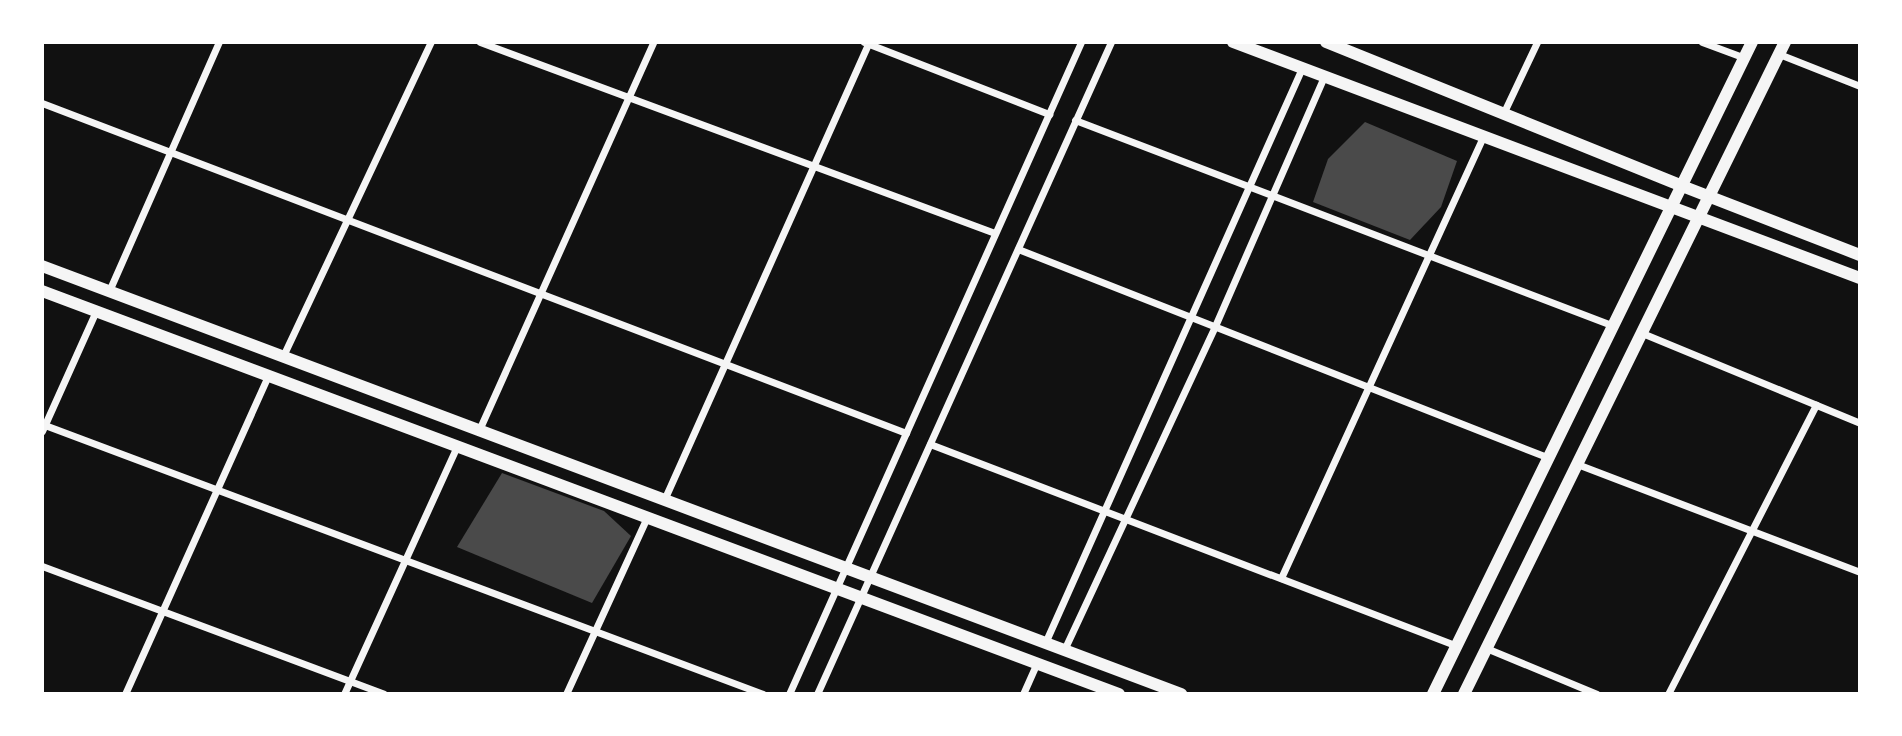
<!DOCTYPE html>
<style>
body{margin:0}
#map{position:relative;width:1902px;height:736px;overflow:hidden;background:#111;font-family:"Archivo Narrow",sans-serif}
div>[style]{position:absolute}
.building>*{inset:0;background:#4a4a4a}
.minor>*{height:7px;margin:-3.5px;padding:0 3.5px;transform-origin:3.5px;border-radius:3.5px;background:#f5f5f5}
.secondary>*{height:12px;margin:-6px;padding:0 6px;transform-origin:6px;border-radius:6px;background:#f5f5f5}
span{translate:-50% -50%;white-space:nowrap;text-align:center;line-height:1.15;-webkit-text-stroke:6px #fff;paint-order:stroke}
.frame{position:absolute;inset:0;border:44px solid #fff;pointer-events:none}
</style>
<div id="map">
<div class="building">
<i style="clip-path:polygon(1365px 122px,1457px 161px,1441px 207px,1410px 240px,1313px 202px,1328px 159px)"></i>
<i style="clip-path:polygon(502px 473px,604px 511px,631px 536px,592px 603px,457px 547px)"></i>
</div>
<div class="minor">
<i style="left:480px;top:42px;width:549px;rotate:20.35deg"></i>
<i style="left:864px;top:42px;width:199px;rotate:21.3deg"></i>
<i style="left:1702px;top:42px;width:46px;rotate:20.4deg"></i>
<i style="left:1779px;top:54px;width:87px;rotate:21.6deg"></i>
<i style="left:42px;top:103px;width:925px;rotate:20.9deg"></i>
<i style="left:1503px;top:114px;width:80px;rotate:-64.7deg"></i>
<i style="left:1075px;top:120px;width:577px;rotate:20.92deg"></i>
<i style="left:1018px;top:249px;width:571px;rotate:21.48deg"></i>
<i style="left:109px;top:291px;width:272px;rotate:-66.2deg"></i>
<i style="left:1642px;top:333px;width:236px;rotate:22.4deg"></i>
<i style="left:283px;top:356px;width:347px;rotate:-64.8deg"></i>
<i style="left:42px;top:424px;width:770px;rotate:20.53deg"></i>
<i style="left:479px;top:430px;width:425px;rotate:-65.8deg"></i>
<i style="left:42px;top:431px;width:132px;rotate:-65.8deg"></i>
<i style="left:930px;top:444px;width:564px;rotate:20.97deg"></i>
<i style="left:1577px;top:464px;width:303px;rotate:20.9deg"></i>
<i style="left:664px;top:500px;width:502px;rotate:-65.89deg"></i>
<i style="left:42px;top:566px;width:365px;rotate:20.5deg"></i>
<i style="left:1281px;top:578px;width:486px;rotate:-65.4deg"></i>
<i style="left:1045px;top:643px;width:630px;rotate:-65.92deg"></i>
<i style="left:1486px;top:648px;width:120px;rotate:22.5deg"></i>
<i style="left:1064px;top:650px;width:357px;rotate:-65deg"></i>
<i style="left:1215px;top:326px;width:273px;rotate:-66.4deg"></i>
<i style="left:125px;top:694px;width:349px;rotate:-65.8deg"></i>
<i style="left:344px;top:694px;width:273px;rotate:-65.5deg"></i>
<i style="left:566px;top:694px;width:195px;rotate:-65.4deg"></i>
<i style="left:789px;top:694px;width:714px;rotate:-65.87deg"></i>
<i style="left:817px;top:694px;width:715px;rotate:-65.73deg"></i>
<i style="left:1023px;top:694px;width:34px;rotate:-66deg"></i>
<i style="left:1668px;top:694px;width:325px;rotate:-62.9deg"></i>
</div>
<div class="secondary">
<i style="left:1233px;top:42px;width:670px;rotate:20.63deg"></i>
<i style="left:1326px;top:42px;width:384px;rotate:22deg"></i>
<i style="left:1682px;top:186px;width:191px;rotate:21.2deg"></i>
<i style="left:42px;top:266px;width:1217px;rotate:20.59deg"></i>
<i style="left:42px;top:291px;width:1150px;rotate:20.52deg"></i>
<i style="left:1433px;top:694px;width:726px;rotate:-63.93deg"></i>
<i style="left:1464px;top:694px;width:727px;rotate:-63.79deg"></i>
</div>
<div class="frame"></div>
</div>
